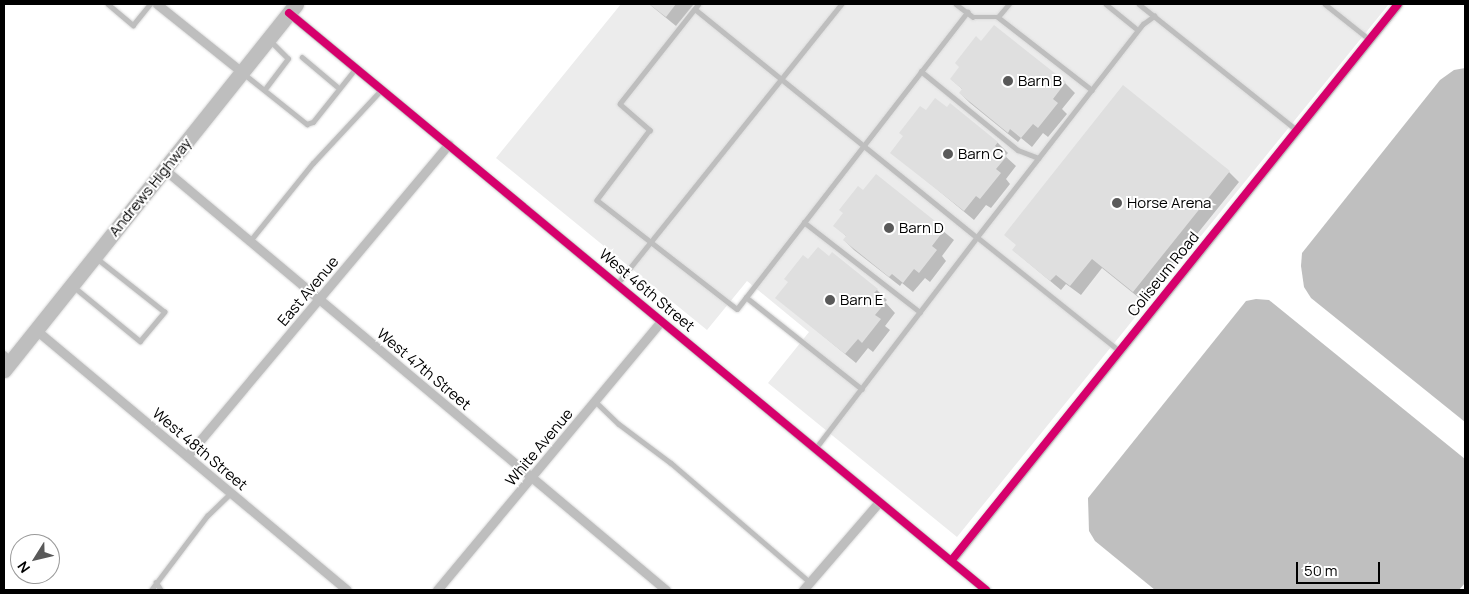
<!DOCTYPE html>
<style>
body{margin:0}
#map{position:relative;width:1469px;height:594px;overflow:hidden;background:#fff;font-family:Manrope,sans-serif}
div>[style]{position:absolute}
.green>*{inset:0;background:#ececec}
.water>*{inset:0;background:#bfbfbf}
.shadow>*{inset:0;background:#0003}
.building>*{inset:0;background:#dfdfdf}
.roads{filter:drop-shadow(0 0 1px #dbdbdb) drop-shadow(0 0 1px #dbdbdb)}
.service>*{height:4.5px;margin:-2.25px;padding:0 2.25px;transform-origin:2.25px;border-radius:2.25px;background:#bebebe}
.minor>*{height:9px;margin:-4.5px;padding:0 4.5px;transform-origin:4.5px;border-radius:4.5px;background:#bebebe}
.primary>*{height:15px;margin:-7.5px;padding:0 7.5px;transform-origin:7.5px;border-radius:7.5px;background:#bebebe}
.cycleway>*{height:8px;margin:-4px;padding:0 4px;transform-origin:4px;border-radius:4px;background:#d6006c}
.dots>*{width:14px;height:14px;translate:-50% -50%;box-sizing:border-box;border:2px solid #fff;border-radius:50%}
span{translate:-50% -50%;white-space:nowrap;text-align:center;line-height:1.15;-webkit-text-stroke:4px #fff;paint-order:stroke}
.poi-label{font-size:15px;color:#000}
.left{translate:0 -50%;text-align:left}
.street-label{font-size:15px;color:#000}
.frame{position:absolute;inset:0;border:5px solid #000;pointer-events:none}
.north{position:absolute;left:10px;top:534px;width:50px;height:50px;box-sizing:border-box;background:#fff;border:1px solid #999;border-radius:50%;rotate:234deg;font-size:14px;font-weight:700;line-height:20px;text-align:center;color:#000}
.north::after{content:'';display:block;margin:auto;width:18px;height:22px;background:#595959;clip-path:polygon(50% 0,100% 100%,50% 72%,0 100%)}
.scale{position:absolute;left:1296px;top:562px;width:84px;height:22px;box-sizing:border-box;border:2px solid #000;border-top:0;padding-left:6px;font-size:15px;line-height:18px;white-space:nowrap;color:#000;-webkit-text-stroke:4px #fff;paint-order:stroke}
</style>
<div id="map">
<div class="green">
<i style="clip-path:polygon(621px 4px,1389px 4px,957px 537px,768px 383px,809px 332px,747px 281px,707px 330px,496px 158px)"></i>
</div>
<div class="water">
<i style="clip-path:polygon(1465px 68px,1465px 422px,1311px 298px,1304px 287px,1301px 266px,1302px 253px,1440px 80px,1454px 70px)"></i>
<i style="clip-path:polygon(1256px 299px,1269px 300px,1465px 459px,1465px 583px,1459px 590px,1155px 590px,1095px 541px,1089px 531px,1088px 498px,1246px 301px)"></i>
</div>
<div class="shadow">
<i style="clip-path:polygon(649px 4px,694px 4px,676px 26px)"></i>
<i style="clip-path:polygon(982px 42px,1065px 83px,1075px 93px,1062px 109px,1067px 114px,1048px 137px,1043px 133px,1032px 147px,1021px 138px,1018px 142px,970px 103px,960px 93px,963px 90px,951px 79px)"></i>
<i style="clip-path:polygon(950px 105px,998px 143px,1008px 153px,1005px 156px,1016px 166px,1006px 179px,1010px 184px,991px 208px,986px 205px,974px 220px,892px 152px,926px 112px,947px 109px)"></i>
<i style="clip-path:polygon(1229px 172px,1239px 182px,1143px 301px,1102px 268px,1081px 295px,1066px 284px,1061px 290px,1013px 250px)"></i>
<i style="clip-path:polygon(876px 176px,954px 240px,942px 256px,946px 261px,930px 282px,925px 278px,913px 292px,902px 283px,900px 286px,854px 250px,844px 240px,847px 237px,835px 226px)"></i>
<i style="clip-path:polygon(808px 261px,877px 290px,887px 300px,885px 302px,895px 313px,885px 326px,890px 330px,873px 352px,868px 348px,856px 363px,777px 298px)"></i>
</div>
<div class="building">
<i style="clip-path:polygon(649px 4px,676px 4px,666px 17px)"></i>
<i style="clip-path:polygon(994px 25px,1066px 82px,1053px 99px,1058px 103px,1038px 128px,1033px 124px,1021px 138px,1010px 129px,1008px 133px,959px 93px,962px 89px,950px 79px,959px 67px,955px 63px,976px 36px,981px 41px)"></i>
<i style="clip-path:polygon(1123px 85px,1230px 171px,1133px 292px,1092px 259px,1070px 286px,1056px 275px,1050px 281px,1012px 250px,1016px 245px,1004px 235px)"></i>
<i style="clip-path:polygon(935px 98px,947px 107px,950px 103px,998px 142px,995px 146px,1007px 156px,996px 169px,1001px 173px,980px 199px,976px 196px,964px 211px,890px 153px,903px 136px,899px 133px,920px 106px,926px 110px)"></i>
<i style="clip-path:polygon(876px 174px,945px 229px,932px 246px,937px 250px,919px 273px,914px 269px,903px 283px,892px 274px,889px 277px,843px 240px,846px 236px,833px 226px,843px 213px,839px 210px,858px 186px,863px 190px)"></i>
<i style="clip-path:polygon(818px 247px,829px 256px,832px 252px,878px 289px,874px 293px,886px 302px,875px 315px,881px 319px,862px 343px,858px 339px,845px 354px,775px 298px,788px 282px,784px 279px,803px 255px,808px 259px)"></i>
</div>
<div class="roads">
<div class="service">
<i style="left:108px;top:4px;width:33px;rotate:40deg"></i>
<i style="left:133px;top:25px;width:27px;rotate:-51deg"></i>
<i style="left:699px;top:4px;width:127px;rotate:128.3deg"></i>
<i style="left:620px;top:104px;width:40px;rotate:41deg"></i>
<i style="left:650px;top:130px;width:88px;rotate:127.1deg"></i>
<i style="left:597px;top:200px;width:177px;rotate:37.9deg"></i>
<i style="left:737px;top:309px;width:376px;rotate:-52.2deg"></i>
<i style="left:956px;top:4px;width:21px;rotate:37deg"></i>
<i style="left:973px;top:17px;width:25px"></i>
<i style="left:998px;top:17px;width:119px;rotate:37.8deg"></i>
<i style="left:1106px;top:4px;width:41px;rotate:39.1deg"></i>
<i style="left:1139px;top:4px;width:202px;rotate:38.6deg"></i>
<i style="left:1325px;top:4px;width:56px;rotate:38.5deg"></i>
<i style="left:695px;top:9px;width:363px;rotate:39deg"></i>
<i style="left:977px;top:237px;width:270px;rotate:-52.1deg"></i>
<i style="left:1143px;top:24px;width:14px;rotate:-36deg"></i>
<i style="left:998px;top:17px;width:17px;rotate:-50deg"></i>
<i style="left:302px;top:57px;width:48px;rotate:40deg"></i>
<i style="left:921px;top:71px;width:125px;rotate:39.2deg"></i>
<i style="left:1018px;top:150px;width:22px;rotate:21deg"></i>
<i style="left:243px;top:73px;width:82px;rotate:38.6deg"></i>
<i style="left:307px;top:124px;width:6px;rotate:-18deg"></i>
<i style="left:313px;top:122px;width:69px;rotate:-51.5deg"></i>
<i style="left:265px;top:89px;width:38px;rotate:-53deg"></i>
<i style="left:288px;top:59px;width:27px;rotate:-135deg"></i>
<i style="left:804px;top:222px;width:147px;rotate:37.8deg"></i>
<i style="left:250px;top:241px;width:100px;rotate:-51.1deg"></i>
<i style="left:313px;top:163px;width:101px;rotate:-47deg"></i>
<i style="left:617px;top:284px;width:359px;rotate:-51.3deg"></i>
<i style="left:73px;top:286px;width:87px;rotate:39.4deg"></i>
<i style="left:140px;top:341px;width:38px;rotate:-50deg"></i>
<i style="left:164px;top:312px;width:85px;rotate:-141.7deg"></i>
<i style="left:746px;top:297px;width:148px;rotate:38.4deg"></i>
<i style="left:4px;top:353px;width:9px;rotate:41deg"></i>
<i style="left:595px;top:401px;width:33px;rotate:44deg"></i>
<i style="left:619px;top:424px;width:65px;rotate:36.9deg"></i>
<i style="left:671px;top:463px;width:183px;rotate:40.6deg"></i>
<i style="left:815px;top:449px;width:267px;rotate:-52.6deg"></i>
<i style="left:977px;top:237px;width:183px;rotate:38.6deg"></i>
<i style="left:156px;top:582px;width:9px;rotate:58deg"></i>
<i style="left:151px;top:590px;width:93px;rotate:-52.9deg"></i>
<i style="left:207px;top:516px;width:33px;rotate:-44deg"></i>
</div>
<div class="minor">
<i style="left:157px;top:4px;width:109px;rotate:38.7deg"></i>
<i style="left:289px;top:13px;width:905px;rotate:39.62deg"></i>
<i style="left:164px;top:169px;width:655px;rotate:39.98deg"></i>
<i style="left:36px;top:330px;width:405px;rotate:39.9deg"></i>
<i style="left:187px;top:456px;width:407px;rotate:-50deg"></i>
<i style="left:951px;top:561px;width:714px;rotate:-51.25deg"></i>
<i style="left:437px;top:590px;width:350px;rotate:-50.2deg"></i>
<i style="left:803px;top:590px;width:116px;rotate:-49.2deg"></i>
</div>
<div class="primary">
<i style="left:4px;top:370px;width:468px;rotate:-51.4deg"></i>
</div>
</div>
<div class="cycleway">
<i style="left:289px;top:13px;width:905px;rotate:39.62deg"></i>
<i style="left:951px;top:561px;width:714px;rotate:-51.25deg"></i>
</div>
<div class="dots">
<i style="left:1008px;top:81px;background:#595959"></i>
<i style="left:948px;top:154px;background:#595959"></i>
<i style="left:1117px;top:203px;background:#595959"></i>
<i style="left:889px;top:228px;background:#595959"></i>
<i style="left:830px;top:300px;background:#595959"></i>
</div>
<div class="poi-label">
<span class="left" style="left:1018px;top:81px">Barn B</span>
<span class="left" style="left:958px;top:154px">Barn C</span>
<span class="left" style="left:1127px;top:203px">Horse Arena</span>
<span class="left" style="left:899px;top:228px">Barn D</span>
<span class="left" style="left:840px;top:300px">Barn E</span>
</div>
<div class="street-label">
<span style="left:150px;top:187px;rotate:-51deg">Andrews Highway</span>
<span style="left:1163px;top:274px;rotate:-51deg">Coliseum Road</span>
<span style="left:647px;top:290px;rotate:40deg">West 46th Street</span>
<span style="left:308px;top:291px;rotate:-50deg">East Avenue</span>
<span style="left:424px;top:369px;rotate:40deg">West 47th Street</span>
<span style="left:539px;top:447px;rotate:-50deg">White Avenue</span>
<span style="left:200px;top:449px;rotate:40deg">West 48th Street</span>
</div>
<div class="frame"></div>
<div class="north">N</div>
<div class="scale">50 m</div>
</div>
